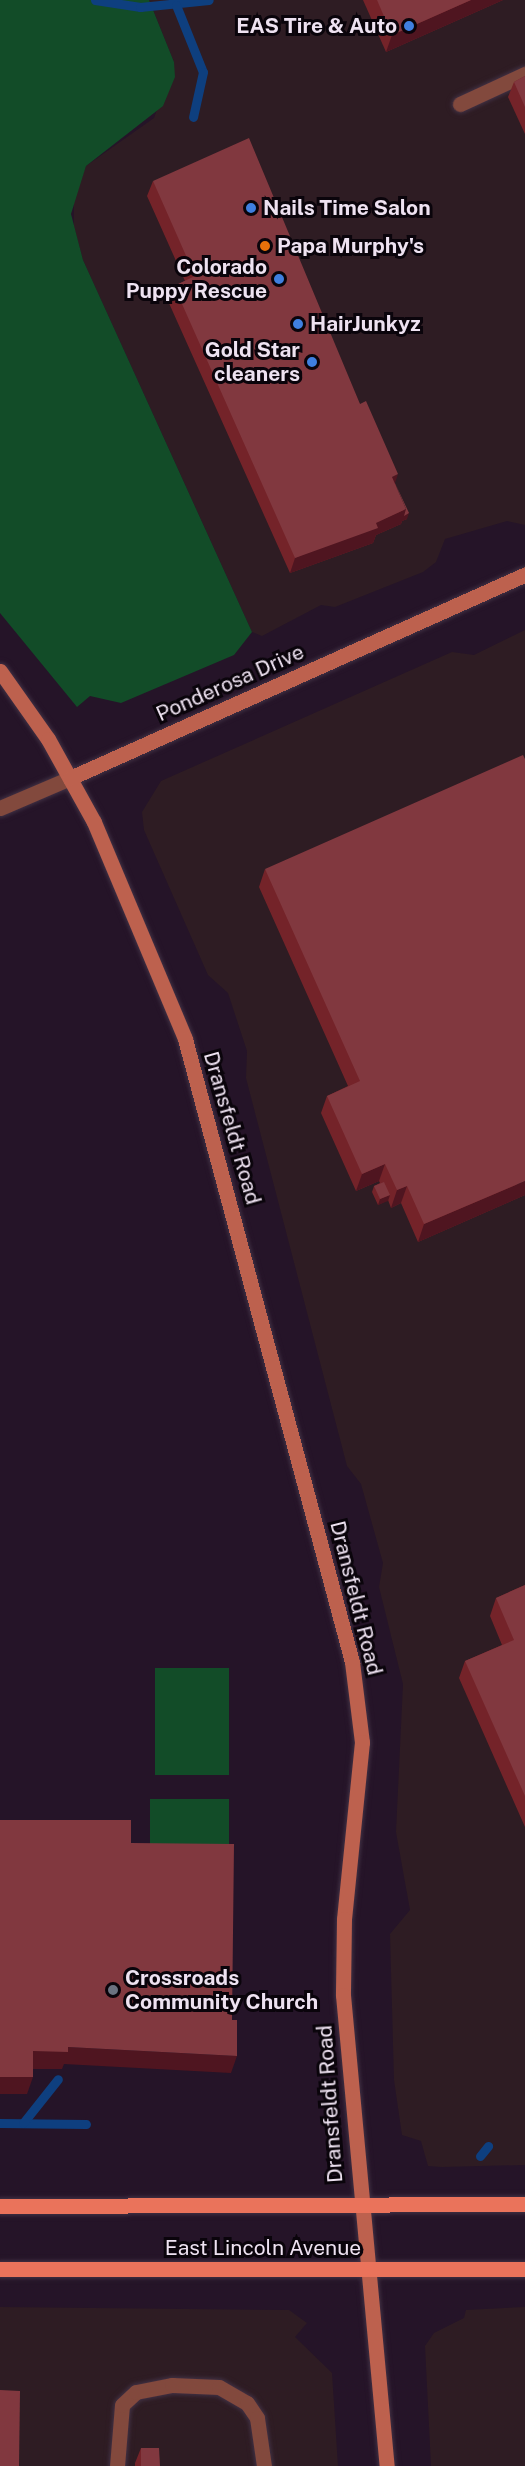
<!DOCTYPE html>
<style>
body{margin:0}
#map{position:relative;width:525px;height:2466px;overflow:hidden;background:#251428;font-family:"Public Sans",sans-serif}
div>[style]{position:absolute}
.commercial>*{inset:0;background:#2e1c23}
.green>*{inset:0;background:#124c28}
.stream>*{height:9px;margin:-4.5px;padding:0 4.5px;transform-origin:4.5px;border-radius:4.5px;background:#0e3f7f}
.roads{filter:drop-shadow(0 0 2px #413144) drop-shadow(0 0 2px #413144)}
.lane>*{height:15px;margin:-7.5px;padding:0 7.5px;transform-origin:7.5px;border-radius:7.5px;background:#82493d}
.street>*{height:15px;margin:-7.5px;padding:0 7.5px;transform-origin:7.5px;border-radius:7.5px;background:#82493d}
.secondary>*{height:15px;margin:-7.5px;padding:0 7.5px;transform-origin:7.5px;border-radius:7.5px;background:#bd614e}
.primary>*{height:15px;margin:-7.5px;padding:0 7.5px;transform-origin:7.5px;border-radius:7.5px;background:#ea735b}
.wall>*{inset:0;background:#742329}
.shaded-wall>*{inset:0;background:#4f1520}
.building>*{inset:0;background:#81383f}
.dots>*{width:16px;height:16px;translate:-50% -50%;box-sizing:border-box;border:3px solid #0a040b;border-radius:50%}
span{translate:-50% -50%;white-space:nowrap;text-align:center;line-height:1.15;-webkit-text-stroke:6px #0a040b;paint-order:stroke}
.poi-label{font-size:21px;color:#eee2f1;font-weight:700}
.right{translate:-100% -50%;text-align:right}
.left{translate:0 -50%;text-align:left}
.street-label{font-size:21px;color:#eee2f1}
</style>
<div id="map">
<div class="commercial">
<i style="clip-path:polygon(149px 0,525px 0,525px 525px,507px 521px,445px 539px,436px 562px,423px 572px,335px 607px,321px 605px,262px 636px,252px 632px,83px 260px,74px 227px,74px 198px,86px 166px,154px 118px,174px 62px)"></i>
<i style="clip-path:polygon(525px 630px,525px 2165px,442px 2167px,428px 2166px,421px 2141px,402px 2135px,394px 2080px,390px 1934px,410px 1910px,396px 1832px,403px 1684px,379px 1587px,383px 1563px,361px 1484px,347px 1466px,246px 1078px,247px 1051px,228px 993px,208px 975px,144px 830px,142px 812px,161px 781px,452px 652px,474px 655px)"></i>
<i style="clip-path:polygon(0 2307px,289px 2310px,307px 2323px,295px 2337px,332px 2373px,338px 2466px,0 2466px)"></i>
<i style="clip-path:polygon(525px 2307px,525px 2466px,431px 2466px,425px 2346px,434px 2333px,464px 2318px,466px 2310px)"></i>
</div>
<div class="green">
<i style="clip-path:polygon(0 0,149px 0,174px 62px,175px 77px,163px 106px,86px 166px,71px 214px,83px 260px,252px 632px,234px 655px,121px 703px,90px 696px,77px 707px,0 613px)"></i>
<i style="clip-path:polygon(155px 1668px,229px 1668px,229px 1775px,155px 1775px)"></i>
<i style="clip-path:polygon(150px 1799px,229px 1799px,229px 1853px,150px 1853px)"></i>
</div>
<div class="stream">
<i style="left:95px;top:0;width:46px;rotate:8.8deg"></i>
<i style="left:140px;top:7px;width:69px;rotate:-5.8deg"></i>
<i style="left:176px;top:5px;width:72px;rotate:68.1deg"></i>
<i style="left:203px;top:72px;width:46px;rotate:102.5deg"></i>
<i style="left:0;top:2123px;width:86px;rotate:0.7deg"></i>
<i style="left:23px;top:2123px;width:56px;rotate:-51.5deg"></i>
<i style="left:480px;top:2156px;width:13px;rotate:-51deg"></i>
</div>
<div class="roads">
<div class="lane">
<i style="left:460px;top:104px;width:72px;rotate:-24.8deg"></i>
<i style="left:117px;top:2466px;width:61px;rotate:-85.3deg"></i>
<i style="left:122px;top:2405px;width:19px;rotate:-43deg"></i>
<i style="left:136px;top:2392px;width:37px;rotate:-11deg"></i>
<i style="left:172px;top:2385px;width:47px;rotate:2.4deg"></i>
<i style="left:219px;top:2387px;width:32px;rotate:30deg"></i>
<i style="left:247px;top:2403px;width:18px;rotate:56deg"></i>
<i style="left:257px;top:2418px;width:49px;rotate:81.7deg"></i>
</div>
<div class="street">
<i style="left:0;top:808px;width:76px;rotate:-23.2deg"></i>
</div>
<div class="secondary">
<i style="left:0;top:671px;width:83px;rotate:54.8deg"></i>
<i style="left:48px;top:739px;width:95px;rotate:61deg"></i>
<i style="left:94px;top:822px;width:235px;rotate:67.2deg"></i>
<i style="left:185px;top:1039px;width:645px;rotate:74.99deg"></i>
<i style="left:352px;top:1662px;width:81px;rotate:82.9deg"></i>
<i style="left:362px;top:1742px;width:178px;rotate:95.8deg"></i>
<i style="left:344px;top:1919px;width:76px;rotate:90.8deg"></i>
<i style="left:343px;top:1995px;width:473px;rotate:84.7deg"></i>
<i style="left:70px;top:778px;width:499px;rotate:-24.1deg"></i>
</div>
<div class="primary">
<i style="left:0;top:2206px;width:525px;rotate:-0.22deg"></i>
<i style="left:0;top:2269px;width:525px"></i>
</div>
</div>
<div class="wall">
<i style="clip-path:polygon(363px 0,503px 0,386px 52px)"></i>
<i style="clip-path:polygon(525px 76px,525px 134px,508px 97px,514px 82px)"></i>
<i style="clip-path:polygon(153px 181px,360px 404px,395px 483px,407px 519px,402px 521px,401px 524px,376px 535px,373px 543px,290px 573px,168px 301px,174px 286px,185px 281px,147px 196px)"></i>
<i style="clip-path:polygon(265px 869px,525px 1195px,418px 1242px,401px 1203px,391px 1208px,388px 1200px,378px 1205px,372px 1192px,374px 1186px,380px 1183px,379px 1181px,356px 1191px,321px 1113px,327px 1096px,348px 1086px,259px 887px)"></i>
<i style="clip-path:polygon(525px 1585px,525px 1827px,459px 1678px,465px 1661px,502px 1645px,490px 1616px,496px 1598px)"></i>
<i style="clip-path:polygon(141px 2448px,160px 2466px,135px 2466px,135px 2463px)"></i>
</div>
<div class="shaded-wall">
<i style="clip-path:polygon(471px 0,503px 0,386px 52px,392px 35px)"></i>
<i style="clip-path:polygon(398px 474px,393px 489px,392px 477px)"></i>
<i style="clip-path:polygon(406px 509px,409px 513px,407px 519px,402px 521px,401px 524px,376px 535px,373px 543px,290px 573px,295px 558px)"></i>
<i style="clip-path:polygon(385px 1164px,379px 1181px,356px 1191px,362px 1174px)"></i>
<i style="clip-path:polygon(525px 1181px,525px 1195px,418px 1242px,424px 1224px)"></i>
<i style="clip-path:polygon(407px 1186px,401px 1203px,391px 1208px,397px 1190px)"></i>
<i style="clip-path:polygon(390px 1195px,388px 1201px,378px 1205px,380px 1199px)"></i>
<i style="clip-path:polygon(68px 2047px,237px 2056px,231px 2073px,64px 2064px,62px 2069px,27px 2069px,33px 2051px)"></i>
<i style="clip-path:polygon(0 2077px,33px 2077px,27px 2094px,0 2094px)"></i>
</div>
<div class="building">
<i style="clip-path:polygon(377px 0,471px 0,392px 35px)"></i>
<i style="clip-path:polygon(525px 76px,525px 107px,514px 82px)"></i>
<i style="clip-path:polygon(249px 138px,360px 404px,366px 401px,398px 474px,392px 477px,406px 509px,376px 523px,378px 528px,295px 558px,174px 286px,195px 276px,153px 181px)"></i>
<i style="clip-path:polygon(395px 483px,409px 513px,404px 516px,406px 509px)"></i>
<i style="clip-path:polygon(523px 755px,525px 759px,525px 1181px,424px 1224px,407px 1186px,397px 1190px,385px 1164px,362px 1174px,327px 1096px,360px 1081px,265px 869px)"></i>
<i style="clip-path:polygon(384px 1182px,390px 1195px,380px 1199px,374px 1186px)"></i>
<i style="clip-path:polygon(525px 1585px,525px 1796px,465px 1661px,514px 1640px,496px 1598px)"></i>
<i style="clip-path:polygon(0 1820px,131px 1820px,131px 1843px,234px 1844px,232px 2020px,237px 2020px,237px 2056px,68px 2047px,68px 2052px,33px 2051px,33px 2077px,0 2077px)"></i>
<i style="clip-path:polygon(0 2390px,20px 2391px,19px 2466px,0 2466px)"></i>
<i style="clip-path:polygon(141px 2448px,159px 2448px,160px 2466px,141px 2466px)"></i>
</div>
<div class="dots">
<i style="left:409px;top:26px;background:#3f7fe0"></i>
<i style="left:251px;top:208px;background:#3f7fe0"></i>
<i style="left:265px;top:246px;background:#e8710a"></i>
<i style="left:279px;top:279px;background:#3f7fe0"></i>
<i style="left:298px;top:324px;background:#3f7fe0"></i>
<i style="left:312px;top:362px;background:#3f7fe0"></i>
<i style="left:113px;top:1990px;background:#6b7280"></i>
</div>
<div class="poi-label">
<span class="right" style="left:397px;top:26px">EAS Tire &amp; Auto</span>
<span class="left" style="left:263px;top:208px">Nails Time Salon</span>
<span class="left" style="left:277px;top:246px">Papa Murphy's</span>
<span class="right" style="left:267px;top:279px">Colorado<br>Puppy Rescue</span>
<span class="left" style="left:310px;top:324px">HairJunkyz</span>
<span class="right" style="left:300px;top:362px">Gold Star<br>cleaners</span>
<span class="left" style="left:125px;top:1990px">Crossroads<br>Community Church</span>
</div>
<div class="street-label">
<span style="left:230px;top:683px;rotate:-24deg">Ponderosa Drive</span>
<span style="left:232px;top:1128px;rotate:74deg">Dransfeldt Road</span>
<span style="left:356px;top:1598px;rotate:76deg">Dransfeldt Road</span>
<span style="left:330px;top:2104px;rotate:-94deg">Dransfeldt Road</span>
<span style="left:263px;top:2248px">East Lincoln Avenue</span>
</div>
</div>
